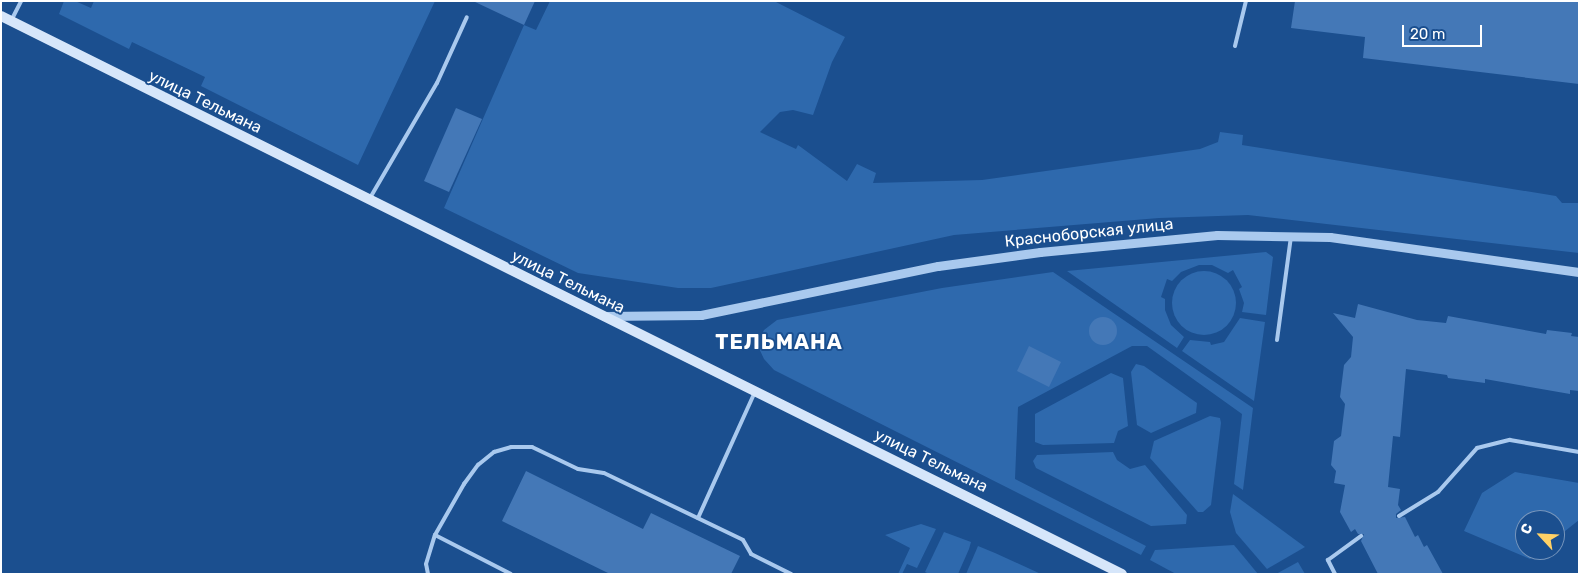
<!DOCTYPE html>
<meta charset="utf-8">
<style>
body{margin:0}
#map{position:relative;width:1580px;height:575px;overflow:hidden;background:#1b4f8f;font-family:Rubik,sans-serif}
div>[style]{position:absolute}
.green>*{inset:0;background:#2e69ad}
.round{border-radius:50%}
.building>*{inset:0;background:#4478b7}
.service>*{height:4px;margin:-2px;padding:0 2px;transform-origin:2px;border-radius:2px;background:#a9c9ee}
.tertiary>*{height:9px;margin:-4.5px;padding:0 4.5px;transform-origin:4.5px;border-radius:4.5px;background:#a9c9ee}
.secondary>*{height:10px;margin:-5px;padding:0 5px;transform-origin:5px;border-radius:5px;background:#d6e6fa}
span{translate:-50% -50%;white-space:nowrap;text-align:center;line-height:1.15;-webkit-text-stroke:4px #1b4f8f;paint-order:stroke}
.street-label{font-size:16px;color:#fff}
.district-label{font-size:21px;color:#fff;font-weight:700;letter-spacing:1px}
.frame{position:absolute;inset:0;border:2px solid #fff;pointer-events:none}
.north{position:absolute;left:1515px;top:510px;width:50px;height:50px;box-sizing:border-box;background:#1b4f8f;border:1px solid #7695bc;border-radius:50%;rotate:295deg;font-size:14px;font-weight:700;line-height:20px;text-align:center;color:#fff}
.north::after{content:'';display:block;margin:auto;width:18px;height:22px;background:#ffd166;clip-path:polygon(50% 0,100% 100%,50% 72%,0 100%)}
.scale{position:absolute;left:1402px;top:25px;width:80px;height:22px;box-sizing:border-box;border:2px solid #fff;border-top:0;padding-left:6px;font-size:15px;line-height:18px;white-space:nowrap;color:#fff;-webkit-text-stroke:4px #1b4f8f;paint-order:stroke}
</style>
<div id="map">
<div class="green">
<i style="clip-path:polygon(64px 1px,75px 1px,91px 8px,94px 1px,435px 1px,358px 165px,201px 86px,205px 77px,132px 42px,129px 49px,59px 14px)"></i>
<i style="clip-path:polygon(550px 1px,774px 1px,845px 37px,832px 62px,813px 115px,793px 110px,780px 112px,760px 132px,796px 149px,798px 145px,847px 181px,857px 164px,876px 173px,873px 183px,982px 180px,1200px 149px,1218px 142px,1220px 132px,1243px 135px,1242px 145px,1556px 196px,1562px 203px,1579px 203px,1579px 253px,1248px 215px,1159px 218px,954px 235px,711px 288px,678px 288px,578px 273px,444px 208px,524px 25px,536px 30px)"></i>
<i style="clip-path:polygon(1266px 252px,1273px 257px,1266px 315px,1242px 312px,1244px 303px,1239px 289px,1242px 287px,1233px 270px,1228px 273px,1212px 265px,1199px 265px,1181px 272px,1172px 281px,1167px 279px,1161px 297px,1165px 299px,1165px 310px,1171px 325px,1184px 337px,1177px 348px,1067px 271px)"></i>
<i class="round" style="left:1172px;top:271px;width:64px;height:64px"></i>
<i style="clip-path:polygon(1053px 272px,1253px 408px,1243px 490px,1234px 484px,1242px 414px,1147px 346px,1132px 346px,1018px 407px,1015px 479px,1146px 546px,1141px 555px,774px 370px,764px 359px,757px 344px,764px 330px,777px 320px,942px 288px)"></i>
<i style="clip-path:polygon(1240px 318px,1265px 322px,1254px 401px,1182px 351px,1190px 340px,1210px 342px,1211px 345px,1224px 342px)"></i>
<i style="clip-path:polygon(1136px 364px,1144px 366px,1197px 403px,1196px 413px,1151px 433px,1137px 425px,1131px 372px)"></i>
<i style="clip-path:polygon(1111px 373px,1123px 378px,1128px 426px,1118px 431px,1114px 443px,1043px 445px,1035px 442px,1035px 414px)"></i>
<i style="clip-path:polygon(1210px 416px,1220px 418px,1221px 423px,1211px 505px,1203px 512px,1198px 512px,1150px 458px,1154px 441px)"></i>
<i style="clip-path:polygon(1113px 452px,1117px 460px,1130px 469px,1145px 465px,1187px 515px,1186px 524px,1151px 526px,1036px 468px,1033px 461px,1037px 455px)"></i>
<i style="clip-path:polygon(1515px 472px,1579px 483px,1579px 520px,1555px 539px,1555px 520px,1525px 520px,1525px 550px,1541px 550px,1530px 559px,1464px 531px,1482px 493px)"></i>
<i style="clip-path:polygon(1233px 494px,1305px 547px,1267px 569px,1236px 533px,1230px 512px)"></i>
<i style="clip-path:polygon(921px 524px,936px 529px,917px 568px,907px 564px,902px 574px,898px 574px,910px 548px,885px 535px)"></i>
<i style="clip-path:polygon(944px 532px,971px 542px,969px 549px,958px 574px,929px 574px,925px 572px)"></i>
<i style="clip-path:polygon(1234px 545px,1258px 574px,1176px 574px,1150px 560px,1155px 550px)"></i>
<i style="clip-path:polygon(978px 546px,995px 553px,1041px 574px,966px 574px)"></i>
<i style="clip-path:polygon(1298px 562px,1305px 574px,1276px 574px)"></i>
</div>
<div class="building">
<i style="clip-path:polygon(473px 1px,535px 1px,524px 25px)"></i>
<i style="clip-path:polygon(1295px 1px,1579px 1px,1579px 84px,1363px 58px,1365px 37px,1291px 28px)"></i>
<i style="clip-path:polygon(456px 108px,482px 119px,449px 192px,424px 181px)"></i>
<i style="clip-path:polygon(1358px 304px,1417px 320px,1446px 323px,1448px 316px,1546px 334px,1547px 330px,1572px 333px,1571px 336px,1579px 337px,1579px 391px,1570px 390px,1570px 394px,1485px 379px,1485px 383px,1448px 378px,1447px 375px,1406px 369px,1400px 437px,1393px 436px,1388px 487px,1400px 489px,1398px 505px,1401px 510px,1396px 514px,1396px 518px,1405px 517px,1415px 537px,1418px 535px,1424px 547px,1427px 545px,1443px 574px,1378px 574px,1361px 541px,1364px 534px,1358px 534px,1355px 529px,1351px 532px,1340px 512px,1345px 485px,1334px 483px,1336px 471px,1331px 465px,1334px 441px,1341px 436px,1345px 404px,1340px 397px,1344px 365px,1351px 357px,1353px 337px,1333px 313px,1355px 318px)"></i>
<i class="round" style="left:1089px;top:317px;width:28px;height:28px"></i>
<i style="clip-path:polygon(1029px 346px,1061px 362px,1049px 387px,1017px 371px)"></i>
<i style="clip-path:polygon(526px 471px,643px 529px,651px 513px,740px 556px,731px 574px,610px 574px,502px 521px)"></i>
</div>
<div class="service">
<i style="left:11px;top:21px;width:22px;rotate:-63deg"></i>
<i style="left:1235px;top:46px;width:46px;rotate:-76.3deg"></i>
<i style="left:370px;top:198px;width:133px;rotate:-59.8deg"></i>
<i style="left:437px;top:83px;width:72px;rotate:-65.6deg"></i>
<i style="left:1277px;top:340px;width:104px;rotate:-82.3deg"></i>
<i style="left:1399px;top:516px;width:46px;rotate:-31.6deg"></i>
<i style="left:1438px;top:492px;width:59px;rotate:-48.4deg"></i>
<i style="left:1477px;top:448px;width:34px;rotate:-14deg"></i>
<i style="left:1510px;top:440px;width:70px;rotate:9.9deg"></i>
<i style="left:698px;top:518px;width:138px;rotate:-65.7deg"></i>
<i style="left:435px;top:535px;width:85px;rotate:27.2deg"></i>
<i style="left:428px;top:574px;width:10px;rotate:-101deg"></i>
<i style="left:426px;top:564px;width:30px;rotate:-73deg"></i>
<i style="left:435px;top:535px;width:59px;rotate:-60.4deg"></i>
<i style="left:464px;top:484px;width:24px;rotate:-54deg"></i>
<i style="left:478px;top:465px;width:21px;rotate:-39deg"></i>
<i style="left:494px;top:452px;width:18px;rotate:-16deg"></i>
<i style="left:511px;top:447px;width:21px"></i>
<i style="left:532px;top:447px;width:51px;rotate:25.6deg"></i>
<i style="left:578px;top:469px;width:26px;rotate:9deg"></i>
<i style="left:604px;top:473px;width:154px;rotate:25.7deg"></i>
<i style="left:743px;top:540px;width:16px;rotate:60deg"></i>
<i style="left:751px;top:554px;width:45px;rotate:26.6deg"></i>
<i style="left:1335px;top:574px;width:16px;rotate:-117deg"></i>
<i style="left:1328px;top:560px;width:41px;rotate:-36deg"></i>
</div>
<div class="tertiary">
<i style="left:604px;top:316px;width:97px;rotate:-0.6deg"></i>
<i style="left:701px;top:315px;width:242px;rotate:-11.7deg"></i>
<i style="left:938px;top:266px;width:103px;rotate:-7.8deg"></i>
<i style="left:1040px;top:252px;width:178px;rotate:-5.5deg"></i>
<i style="left:1217px;top:235px;width:113px;rotate:1deg"></i>
<i style="left:1330px;top:237px;width:251px;rotate:8deg"></i>
</div>
<div class="secondary">
<i style="left:1px;top:16px;width:1252px;rotate:26.46deg"></i>
</div>
<div class="street-label">
<span style="left:205px;top:102px;rotate:26deg">улица Тельмана</span>
<span style="left:1089px;top:233px;rotate:-6deg">Красноборская улица</span>
<span style="left:568px;top:282px;rotate:26deg">улица Тельмана</span>
<span style="left:931px;top:461px;rotate:26deg">улица Тельмана</span>
</div>
<div class="district-label">
<span style="left:779px;top:342px">ТЕЛЬМАНА</span>
</div>
<div class="frame"></div>
<div class="north">С</div>
<div class="scale">20 m</div>
</div>
